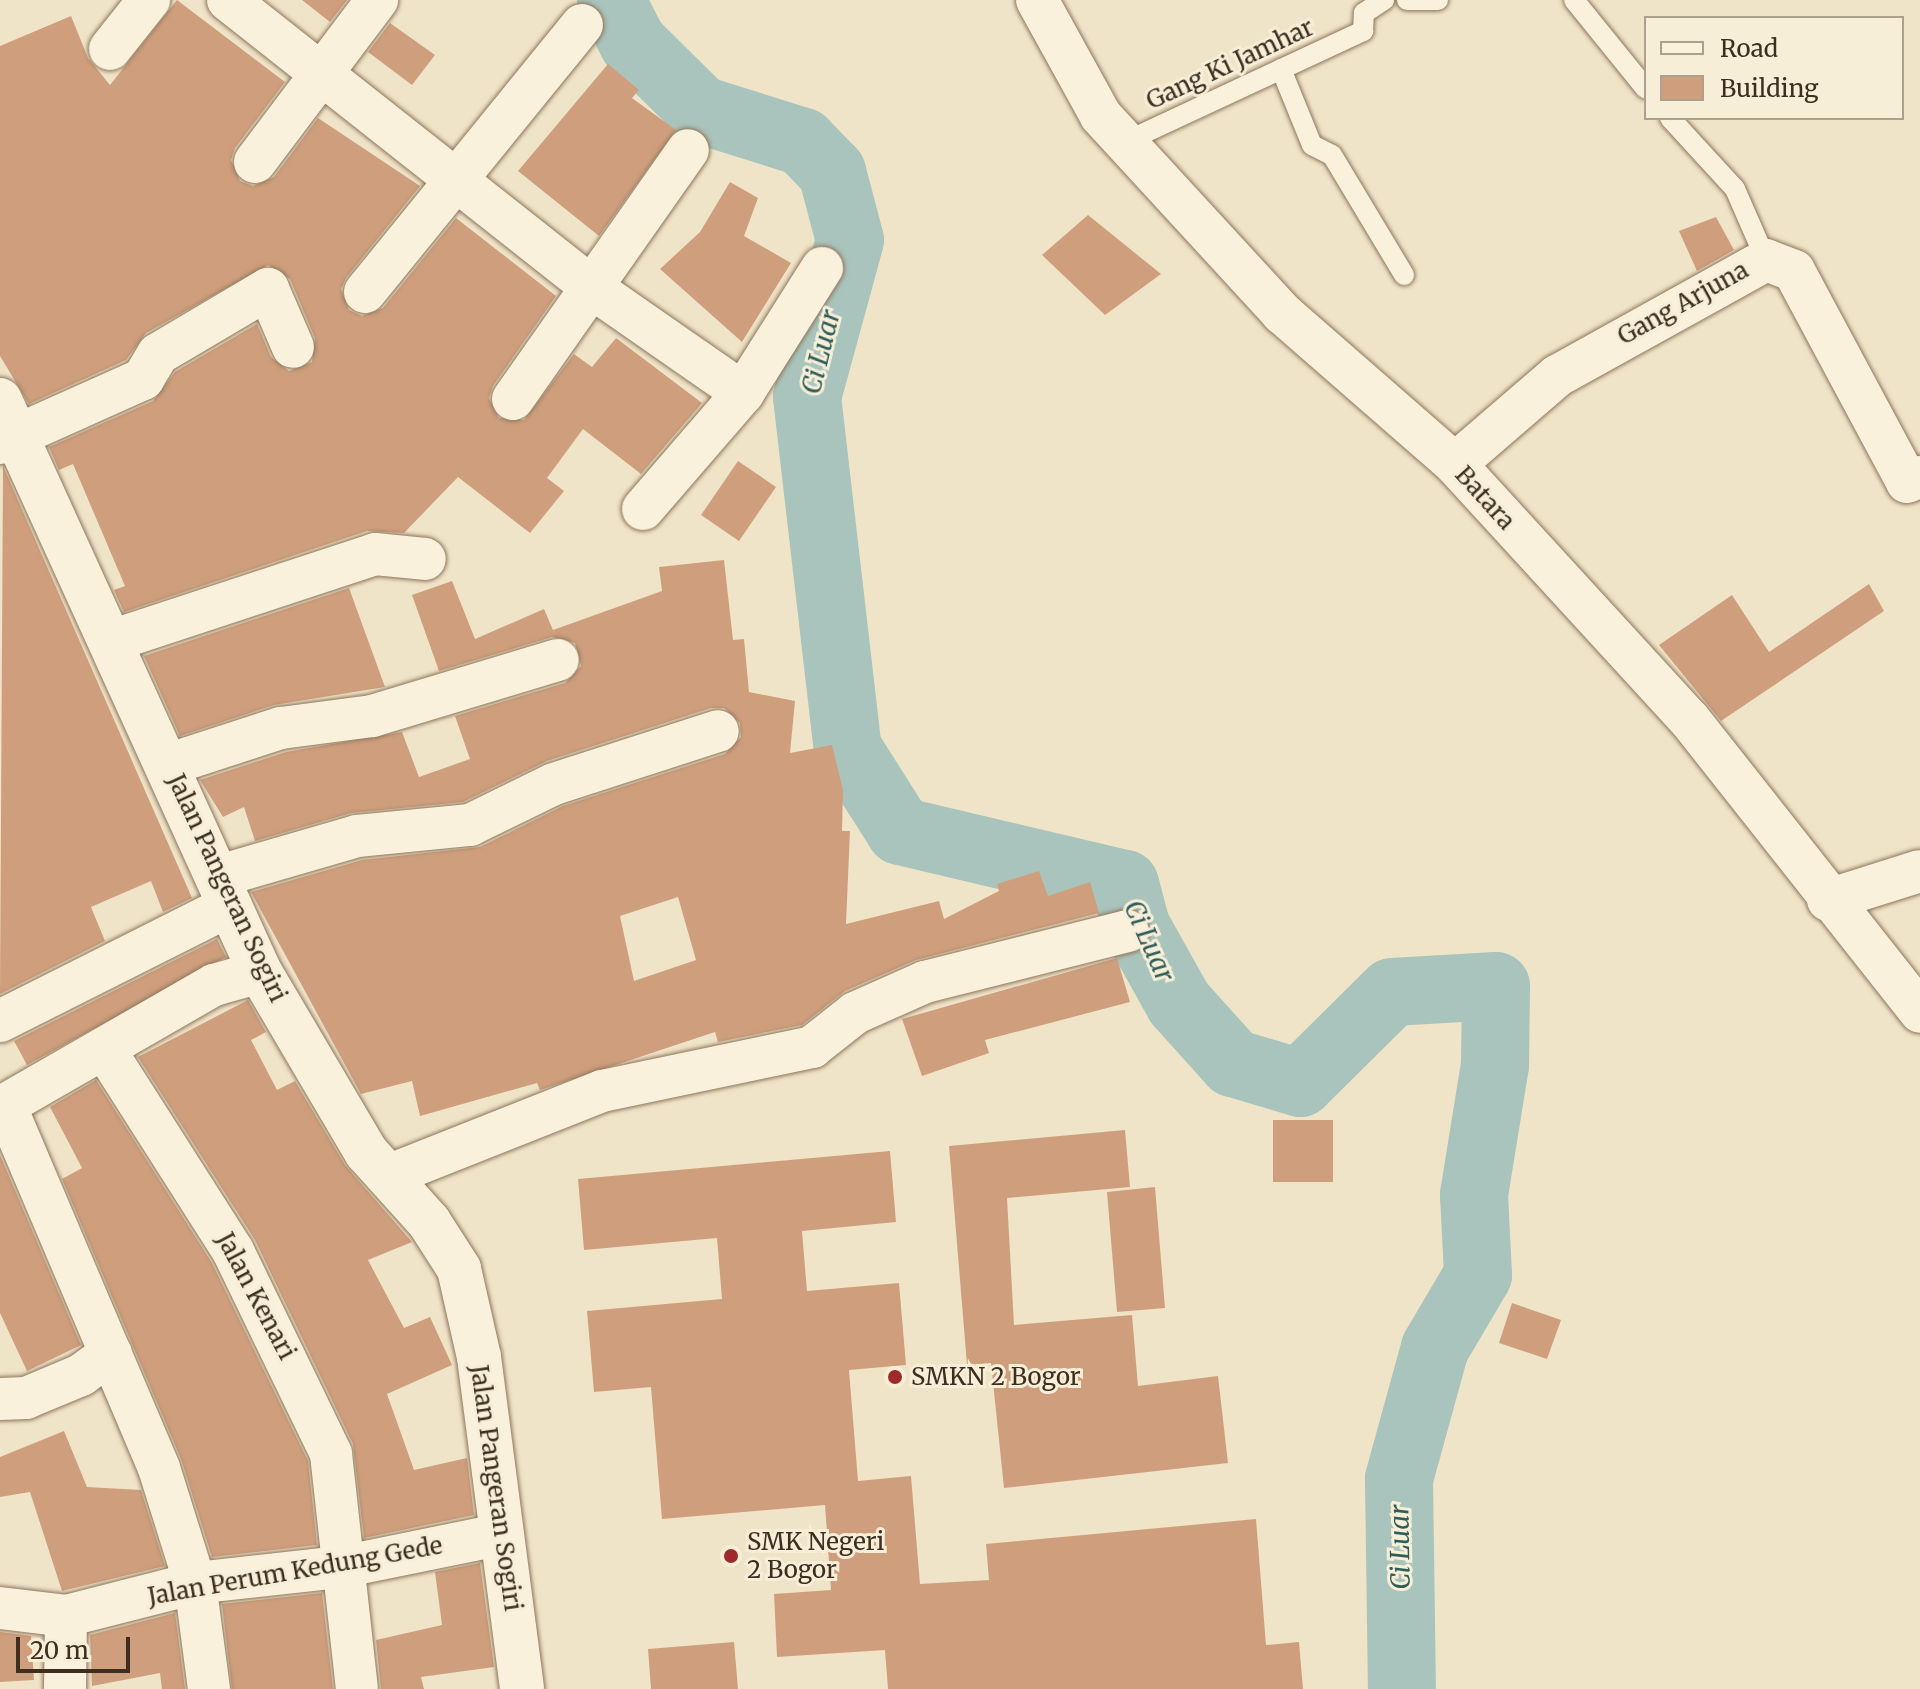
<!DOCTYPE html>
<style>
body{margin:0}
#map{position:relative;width:1920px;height:1689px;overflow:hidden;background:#f0e4c8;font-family:Merriweather,serif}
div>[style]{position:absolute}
.river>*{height:68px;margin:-34px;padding:0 34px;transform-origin:34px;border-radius:34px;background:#a9c4bc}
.building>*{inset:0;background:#cf9f7d}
.roads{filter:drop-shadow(0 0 2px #8d765c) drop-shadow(0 0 2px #8d765c)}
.lane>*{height:20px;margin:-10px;padding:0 10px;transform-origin:10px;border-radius:10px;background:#faf1dc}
.street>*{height:42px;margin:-21px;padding:0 21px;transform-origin:21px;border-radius:21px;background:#faf1dc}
.secondary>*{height:44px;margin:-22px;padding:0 22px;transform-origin:22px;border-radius:22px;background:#faf1dc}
.dots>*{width:22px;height:22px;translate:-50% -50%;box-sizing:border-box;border:4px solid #f7eed8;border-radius:50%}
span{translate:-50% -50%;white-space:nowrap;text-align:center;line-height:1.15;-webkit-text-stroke:6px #f7eed8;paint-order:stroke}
.street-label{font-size:24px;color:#3d2e20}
.poi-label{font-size:24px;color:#3d2e20}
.left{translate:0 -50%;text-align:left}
.water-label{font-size:26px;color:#2f5d5a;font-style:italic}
.legend{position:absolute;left:1644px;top:16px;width:260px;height:104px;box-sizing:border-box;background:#f7eed8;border:2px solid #ada18e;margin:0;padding:10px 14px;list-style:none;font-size:24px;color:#3d2e20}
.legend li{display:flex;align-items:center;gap:16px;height:40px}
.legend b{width:40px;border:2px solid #ada18e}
.scale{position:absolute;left:16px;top:1637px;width:114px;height:36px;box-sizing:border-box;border:4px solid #3d2e20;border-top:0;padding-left:10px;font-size:24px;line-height:28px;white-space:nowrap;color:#3d2e20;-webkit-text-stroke:6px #f7eed8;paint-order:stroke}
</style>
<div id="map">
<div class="river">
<i style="left:611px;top:0;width:48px;rotate:62.9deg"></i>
<i style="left:633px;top:43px;width:95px;rotate:44.6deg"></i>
<i style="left:701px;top:110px;width:107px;rotate:17.4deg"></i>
<i style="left:803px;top:142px;width:42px;rotate:46deg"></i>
<i style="left:832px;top:172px;width:70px;rotate:75.2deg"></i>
<i style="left:850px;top:240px;width:163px;rotate:105.3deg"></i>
<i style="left:807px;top:397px;width:354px;rotate:83.4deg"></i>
<i style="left:848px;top:749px;width:97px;rotate:57.6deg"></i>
<i style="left:900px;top:831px;width:231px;rotate:13.3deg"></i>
<i style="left:1125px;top:884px;width:43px;rotate:75.3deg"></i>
<i style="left:1136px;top:926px;width:88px;rotate:60.8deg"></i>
<i style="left:1179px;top:1003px;width:81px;rotate:48deg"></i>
<i style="left:1233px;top:1063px;width:70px;rotate:16.6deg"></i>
<i style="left:1300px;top:1083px;width:129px;rotate:-44.7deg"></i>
<i style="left:1392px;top:992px;width:104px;rotate:-3.3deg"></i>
<i style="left:1496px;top:986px;width:79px;rotate:90.7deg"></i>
<i style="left:1495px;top:1065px;width:132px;rotate:99.2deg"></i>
<i style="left:1474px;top:1195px;width:80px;rotate:87.1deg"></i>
<i style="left:1478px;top:1275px;width:85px;rotate:120.5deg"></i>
<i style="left:1435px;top:1348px;width:136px;rotate:105.4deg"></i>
<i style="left:1399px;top:1479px;width:210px;rotate:89.2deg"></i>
</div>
<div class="building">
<i style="clip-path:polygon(177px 0,285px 82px,235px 148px,231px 160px,240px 181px,253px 186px,274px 177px,318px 118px,420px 186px,346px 278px,341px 289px,349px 310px,362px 316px,383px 308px,456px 218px,556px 296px,493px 386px,489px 398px,499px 418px,524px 420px,574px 354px,592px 367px,616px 338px,702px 403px,641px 474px,583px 429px,547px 478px,564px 491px,530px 533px,458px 477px,404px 533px,367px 531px,124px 612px,114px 590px,125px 586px,73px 464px,59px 470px,49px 447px,153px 401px,175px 372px,257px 324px,271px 357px,289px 371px,312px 362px,315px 338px,290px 279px,268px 265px,146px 333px,126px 360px,29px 404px,0 356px,0 46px,71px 16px,88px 58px,110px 85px)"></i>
<i style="clip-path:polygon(302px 0,347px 0,330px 22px)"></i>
<i style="clip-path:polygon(390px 23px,435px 55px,412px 85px,368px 52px)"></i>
<i style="clip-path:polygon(608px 64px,639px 90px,632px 98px,676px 130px,599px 236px,518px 171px)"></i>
<i style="clip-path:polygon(730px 182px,758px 198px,744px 236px,791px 263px,742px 342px,660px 269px,700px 232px)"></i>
<i style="clip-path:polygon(1088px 215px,1161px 274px,1105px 315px,1042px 255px)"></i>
<i style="clip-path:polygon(1716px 217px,1734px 250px,1697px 271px,1679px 231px)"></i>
<i style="clip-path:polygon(738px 461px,776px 487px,739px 541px,701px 515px)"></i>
<i style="clip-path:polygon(3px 466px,192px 898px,163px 912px,151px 881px,91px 907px,105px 941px,0 994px)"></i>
<i style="clip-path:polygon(evenodd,724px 560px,733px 640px,744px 639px,749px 692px,795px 701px,790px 753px,832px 745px,843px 790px,842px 831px,850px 831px,846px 924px,939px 901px,944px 919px,999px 891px,997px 884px,1039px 871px,1048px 896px,1090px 882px,1099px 913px,916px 960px,845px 991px,802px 1025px,718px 1042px,715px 1032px,540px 1090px,537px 1083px,420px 1116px,412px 1081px,361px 1094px,251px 892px,362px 860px,480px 847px,563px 806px,725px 754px,741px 737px,740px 723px,724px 708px,711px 708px,547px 761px,463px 802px,351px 813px,255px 841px,244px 807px,223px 817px,200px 780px,286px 752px,402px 732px,419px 777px,470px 759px,455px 716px,565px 683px,581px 666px,575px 643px,552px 637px,439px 671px,412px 595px,452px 581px,475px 639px,544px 609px,553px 630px,662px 591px,659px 567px,724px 560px,678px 897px,696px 960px,634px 981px,620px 916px,678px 897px)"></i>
<i style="clip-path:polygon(1869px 584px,1884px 611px,1721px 721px,1659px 645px,1732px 595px,1769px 652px)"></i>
<i style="clip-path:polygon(349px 588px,385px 687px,274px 705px,180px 736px,144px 656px)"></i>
<i style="clip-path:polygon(217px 939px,226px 957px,27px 1065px,14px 1041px)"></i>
<i style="clip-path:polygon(1117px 958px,1130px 1002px,985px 1040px,989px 1053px,922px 1076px,902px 1019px)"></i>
<i style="clip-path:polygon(248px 1000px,266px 1032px,251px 1040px,277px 1090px,295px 1081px,345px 1165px,412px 1242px,368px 1260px,404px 1328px,430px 1317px,452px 1365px,387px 1394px,414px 1470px,467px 1458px,474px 1515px,364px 1538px,353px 1444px,255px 1240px,138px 1057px)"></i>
<i style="clip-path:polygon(96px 1080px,212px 1263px,308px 1461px,317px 1545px,212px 1557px,181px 1459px,62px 1179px,82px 1168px,50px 1107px)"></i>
<i style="clip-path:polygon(1273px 1120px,1333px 1120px,1333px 1182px,1273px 1182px)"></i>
<i style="clip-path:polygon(1125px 1130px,1130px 1187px,1007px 1198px,1014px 1325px,1132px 1315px,1138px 1386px,1218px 1376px,1228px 1463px,1004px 1488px,991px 1363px,967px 1365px,949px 1146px)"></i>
<i style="clip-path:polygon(890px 1151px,896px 1222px,802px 1231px,807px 1291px,899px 1283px,906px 1365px,849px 1370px,858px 1481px,911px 1476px,920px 1584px,989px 1580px,986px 1544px,1256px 1519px,1266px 1645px,1299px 1642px,1303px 1689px,888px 1689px,885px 1650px,777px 1657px,774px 1594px,831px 1590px,825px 1505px,662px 1519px,651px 1387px,594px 1392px,587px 1311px,722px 1299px,717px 1238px,584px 1250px,578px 1179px)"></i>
<i style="clip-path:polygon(0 1155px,81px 1345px,27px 1371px,0 1313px)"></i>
<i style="clip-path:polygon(1155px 1187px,1165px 1308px,1117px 1312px,1107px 1192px)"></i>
<i style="clip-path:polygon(1512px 1303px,1561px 1320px,1547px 1359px,1499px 1343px)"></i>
<i style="clip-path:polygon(64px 1431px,87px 1487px,141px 1490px,165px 1566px,62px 1591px,30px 1492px,0 1497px,0 1457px)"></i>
<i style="clip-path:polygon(480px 1563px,494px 1667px,421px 1677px,424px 1689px,381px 1689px,376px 1640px,442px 1625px,435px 1572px)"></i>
<i style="clip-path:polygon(322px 1593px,333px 1689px,232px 1689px,222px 1604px)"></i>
<i style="clip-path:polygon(175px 1613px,185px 1689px,162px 1689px,160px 1673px,92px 1686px,90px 1635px)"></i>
<i style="clip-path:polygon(0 1632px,31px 1636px,34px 1680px,0 1682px)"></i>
<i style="clip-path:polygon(734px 1642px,738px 1689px,651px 1689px,648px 1649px)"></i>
</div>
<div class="roads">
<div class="lane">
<i style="left:1407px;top:0;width:31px"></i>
<i style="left:1574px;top:0;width:114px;rotate:51deg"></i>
<i style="left:1281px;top:69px;width:82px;rotate:67.8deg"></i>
<i style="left:1312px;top:145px;width:22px;rotate:27deg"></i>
<i style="left:1332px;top:155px;width:140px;rotate:59deg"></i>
<i style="left:1670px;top:118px;width:96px;rotate:47.5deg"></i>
<i style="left:1735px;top:189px;width:77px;rotate:66.4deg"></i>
<i style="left:1125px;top:142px;width:263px;rotate:-25deg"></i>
<i style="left:1363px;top:31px;width:18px;rotate:-87deg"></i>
<i style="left:1364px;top:13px;width:24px;rotate:-33deg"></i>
</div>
<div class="street">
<i style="left:228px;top:0;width:468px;rotate:38.3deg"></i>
<i style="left:595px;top:290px;width:180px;rotate:34.8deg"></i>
<i style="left:1037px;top:0;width:132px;rotate:61.1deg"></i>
<i style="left:1101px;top:116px;width:268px;rotate:47.4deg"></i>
<i style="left:1282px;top:313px;width:230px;rotate:41.1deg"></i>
<i style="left:1455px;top:464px;width:346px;rotate:47.5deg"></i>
<i style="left:1689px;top:719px;width:373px;rotate:51.7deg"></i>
<i style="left:110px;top:49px;width:63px;rotate:-51.5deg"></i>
<i style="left:255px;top:162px;width:203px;rotate:-53deg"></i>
<i style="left:365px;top:292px;width:344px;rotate:-50.9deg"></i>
<i style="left:513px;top:399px;width:304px;rotate:-54.9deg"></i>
<i style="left:0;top:443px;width:157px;rotate:-24.1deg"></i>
<i style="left:143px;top:379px;width:29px;rotate:-59deg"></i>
<i style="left:158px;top:354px;width:128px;rotate:-30.6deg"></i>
<i style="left:268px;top:289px;width:63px;rotate:66.7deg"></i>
<i style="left:1455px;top:464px;width:135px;rotate:-40.8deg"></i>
<i style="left:1557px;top:376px;width:239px;rotate:-29deg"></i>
<i style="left:1766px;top:260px;width:30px;rotate:21deg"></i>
<i style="left:1794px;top:271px;width:239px;rotate:61.8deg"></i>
<i style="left:1907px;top:482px;width:14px;rotate:-21deg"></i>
<i style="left:643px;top:509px;width:153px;rotate:-49.2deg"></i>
<i style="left:743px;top:393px;width:148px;rotate:-57.7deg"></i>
<i style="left:111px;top:641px;width:278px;rotate:-18.2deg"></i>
<i style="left:375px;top:554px;width:50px;rotate:5.7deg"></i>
<i style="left:170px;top:764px;width:117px;rotate:-18deg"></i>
<i style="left:281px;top:728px;width:92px;rotate:-7.5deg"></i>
<i style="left:372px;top:716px;width:194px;rotate:-16.8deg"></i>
<i style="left:216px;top:877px;width:147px;rotate:-16.2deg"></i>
<i style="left:357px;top:836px;width:114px;rotate:-5.6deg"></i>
<i style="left:470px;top:825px;width:93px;rotate:-26deg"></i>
<i style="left:554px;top:784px;width:172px;rotate:-17.9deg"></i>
<i style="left:1828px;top:900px;width:96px;rotate:-17.5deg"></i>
<i style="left:0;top:1021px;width:258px;rotate:-26.7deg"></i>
<i style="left:105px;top:1050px;width:238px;rotate:57.5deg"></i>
<i style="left:233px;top:1251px;width:225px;rotate:64.2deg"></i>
<i style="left:331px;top:1454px;width:236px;rotate:83.7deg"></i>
<i style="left:390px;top:1175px;width:228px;rotate:-21.6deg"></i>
<i style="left:602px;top:1091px;width:215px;rotate:-11.8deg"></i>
<i style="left:812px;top:1047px;width:55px;rotate:-38.3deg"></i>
<i style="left:855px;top:1013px;width:77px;rotate:-23.9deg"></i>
<i style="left:925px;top:982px;width:209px;rotate:-14.1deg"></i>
<i style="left:0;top:1399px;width:26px;rotate:-2deg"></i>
<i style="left:26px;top:1398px;width:60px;rotate:-22.7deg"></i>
<i style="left:81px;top:1375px;width:37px;rotate:-36deg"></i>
<i style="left:0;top:1608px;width:66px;rotate:6.9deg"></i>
<i style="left:65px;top:1689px;width:73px;rotate:-89.2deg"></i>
<i style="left:66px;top:1616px;width:133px;rotate:-14.3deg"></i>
<i style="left:195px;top:1583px;width:147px;rotate:-6.3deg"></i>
<i style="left:341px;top:1567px;width:165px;rotate:-11.5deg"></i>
<i style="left:209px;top:1689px;width:107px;rotate:-97.5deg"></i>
<i style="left:195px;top:1583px;width:121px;rotate:-107.4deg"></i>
<i style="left:159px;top:1468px;width:394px;rotate:-113deg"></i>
<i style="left:5px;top:1105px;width:241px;rotate:-29.9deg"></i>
<i style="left:214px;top:985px;width:48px;rotate:-15.8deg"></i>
</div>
<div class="secondary">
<i style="left:0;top:400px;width:628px;rotate:65.56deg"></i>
<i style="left:260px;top:972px;width:209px;rotate:59.5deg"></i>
<i style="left:366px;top:1152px;width:94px;rotate:48deg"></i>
<i style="left:429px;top:1222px;width:56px;rotate:57.4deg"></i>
<i style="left:459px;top:1269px;width:90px;rotate:77.2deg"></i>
<i style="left:479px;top:1357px;width:335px;rotate:82.6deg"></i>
</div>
</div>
<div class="dots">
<i style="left:895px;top:1377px;background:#9e2a2b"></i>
<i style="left:731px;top:1556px;background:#9e2a2b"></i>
</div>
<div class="street-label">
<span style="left:1230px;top:64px;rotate:-25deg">Gang Ki Jamhar</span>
<span style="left:1683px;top:303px;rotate:-29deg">Gang Arjuna</span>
<span style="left:1485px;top:498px;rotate:48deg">Batara</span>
<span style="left:227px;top:888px;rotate:65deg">Jalan Pangeran Sogiri</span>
<span style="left:256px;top:1296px;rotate:62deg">Jalan Kenari</span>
<span style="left:496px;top:1488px;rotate:82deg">Jalan Pangeran Sogiri</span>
<span style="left:295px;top:1571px;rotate:-10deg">Jalan Perum Kedung Gede</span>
</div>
<div class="poi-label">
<span class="left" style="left:911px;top:1377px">SMKN 2 Bogor</span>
<span class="left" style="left:747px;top:1556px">SMK Negeri<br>2 Bogor</span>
</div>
<div class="water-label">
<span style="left:821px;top:352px;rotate:-76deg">Ci Luar</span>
<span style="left:1149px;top:941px;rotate:66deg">Ci Luar</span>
<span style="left:1400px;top:1547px;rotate:-91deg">Ci Luar</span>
</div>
<ul class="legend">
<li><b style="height:10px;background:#faf1dc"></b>Road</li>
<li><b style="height:22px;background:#cf9f7d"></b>Building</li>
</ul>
<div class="scale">20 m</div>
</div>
